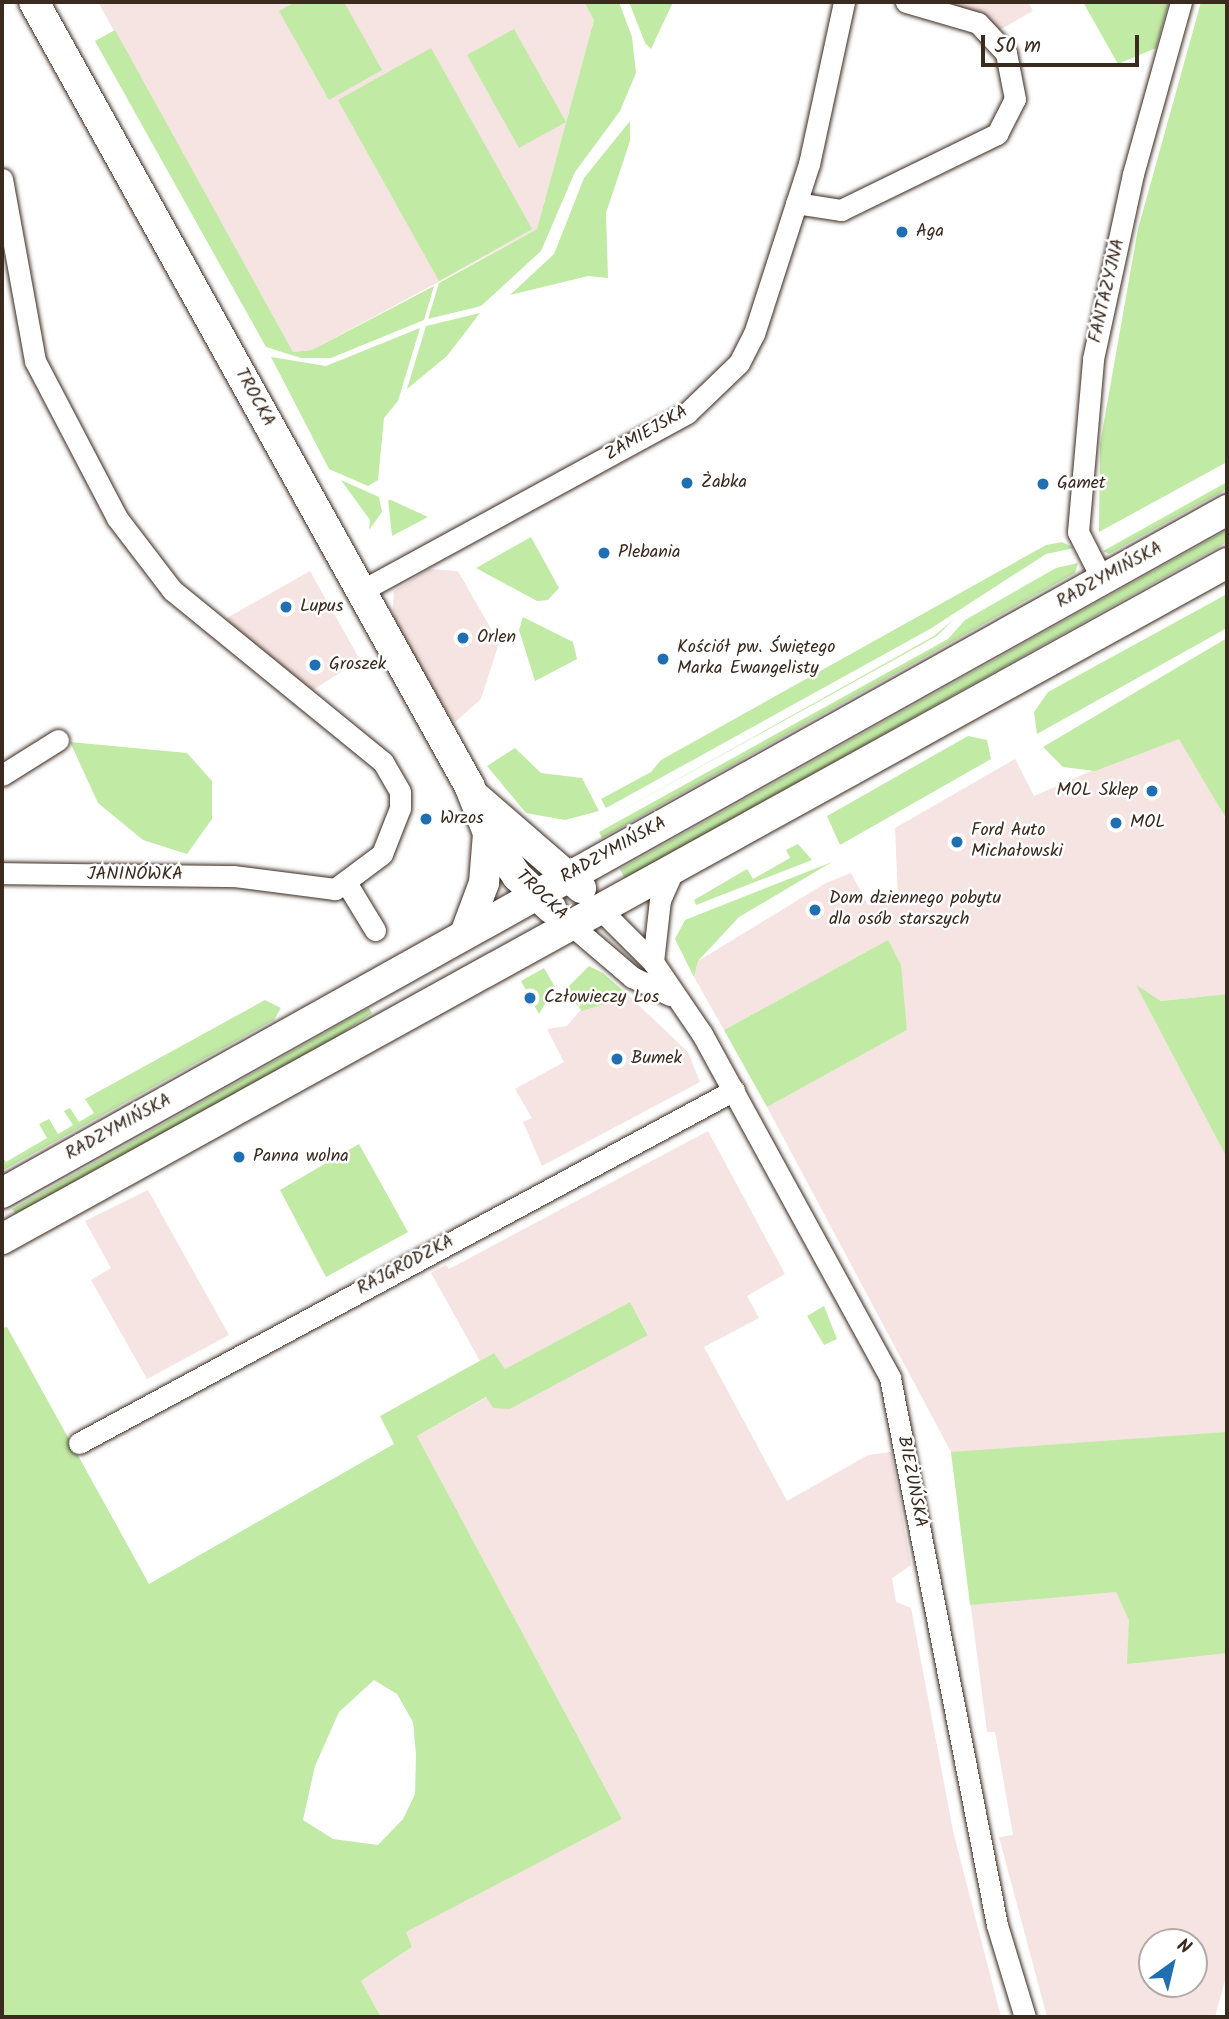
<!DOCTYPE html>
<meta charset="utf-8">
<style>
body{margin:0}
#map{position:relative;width:1229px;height:2019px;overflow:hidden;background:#fff;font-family:Kalam,sans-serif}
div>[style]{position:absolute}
.built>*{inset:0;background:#f5e4e1}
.green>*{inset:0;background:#c1eaa5}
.roads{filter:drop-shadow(0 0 2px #3b2a1e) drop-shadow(0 0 2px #3b2a1e)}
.street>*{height:21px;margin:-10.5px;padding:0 10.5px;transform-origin:10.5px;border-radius:10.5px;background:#fff}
.secondary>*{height:30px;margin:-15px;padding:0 15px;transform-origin:15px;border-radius:15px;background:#fff}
.dots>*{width:19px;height:19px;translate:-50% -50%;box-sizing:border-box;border:4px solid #fff;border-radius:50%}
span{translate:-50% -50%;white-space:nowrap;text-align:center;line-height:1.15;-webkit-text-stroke:5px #fff;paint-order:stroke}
.poi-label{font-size:18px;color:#3b2a1e}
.left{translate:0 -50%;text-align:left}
.right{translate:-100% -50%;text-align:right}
.street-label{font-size:18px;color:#3b2a1e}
.frame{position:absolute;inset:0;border:4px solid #3b2a1e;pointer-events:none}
.north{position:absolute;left:1138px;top:1928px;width:70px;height:70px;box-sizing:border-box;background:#fff;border:2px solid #b1aaa5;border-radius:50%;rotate:34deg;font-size:19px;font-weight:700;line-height:28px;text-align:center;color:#3b2a1e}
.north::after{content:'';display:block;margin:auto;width:24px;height:32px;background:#1f6fb2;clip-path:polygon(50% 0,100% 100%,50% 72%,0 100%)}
.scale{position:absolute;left:981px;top:35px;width:158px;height:32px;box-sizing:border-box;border:4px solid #3b2a1e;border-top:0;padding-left:9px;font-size:21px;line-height:24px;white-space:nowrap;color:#3b2a1e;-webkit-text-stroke:5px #fff;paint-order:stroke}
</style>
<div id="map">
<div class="built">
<i style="clip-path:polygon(98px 2px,584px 2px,594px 20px,537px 229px,312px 350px,293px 352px)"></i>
<i style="clip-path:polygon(918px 2px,1028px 2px,1033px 11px,994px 33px)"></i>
<i style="clip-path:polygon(429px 569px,458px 571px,499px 643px,481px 699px,454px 723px,392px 621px,394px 591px)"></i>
<i style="clip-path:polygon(310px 571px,360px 660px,308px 693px,218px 623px)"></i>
<i style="clip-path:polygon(evenodd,1182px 731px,1227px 822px,1227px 994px,1161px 1001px,1137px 986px,1227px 1158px,1227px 1973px,1215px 2017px,1047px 2017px,999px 1837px,1013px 1835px,995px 1732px,987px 1732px,951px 1452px,767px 1107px,907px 1030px,887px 941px,724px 1030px,694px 977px,698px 961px,826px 883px,851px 873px,868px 905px,898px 897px,895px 828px,1015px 759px,1034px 796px,1182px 731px,1152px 1942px,1194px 1942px,1194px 1984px,1152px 1984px,1152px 1942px)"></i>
<i style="clip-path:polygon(629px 996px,688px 1052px,700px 1082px,542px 1166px,523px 1122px,532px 1118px,515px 1089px,564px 1062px,547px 1029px,567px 1026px,584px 1006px)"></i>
<i style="clip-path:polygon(708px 1131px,785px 1274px,747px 1296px,759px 1318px,704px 1347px,787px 1501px,868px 1455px,891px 1452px,911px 1565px,892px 1578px,896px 1602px,911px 1608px,953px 1831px,1001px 2017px,381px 2017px,361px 1981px,412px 1947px,405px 1932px,622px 1819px,417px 1436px,487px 1397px,510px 1409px,648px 1334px,630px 1302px,504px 1370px,494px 1353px,480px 1361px,431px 1273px,446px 1265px,449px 1269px)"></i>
<i style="clip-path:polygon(148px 1190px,229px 1335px,147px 1379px,91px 1280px,111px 1268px,85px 1221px)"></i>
</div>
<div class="green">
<i style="clip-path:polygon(295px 2px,344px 2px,382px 70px,329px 100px,279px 11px)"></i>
<i style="clip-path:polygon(584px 2px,619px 2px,632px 37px,636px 73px,620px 111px,575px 172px,541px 251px,481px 306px,428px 319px,439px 283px,537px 229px,594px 20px)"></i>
<i style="clip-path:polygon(629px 2px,673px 2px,651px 49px,645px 43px)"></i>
<i style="clip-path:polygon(1083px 2px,1169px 2px,1156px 48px,1118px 64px)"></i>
<i style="clip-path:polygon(1201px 2px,1227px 2px,1227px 462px,1099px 532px,1100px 444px,1138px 229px)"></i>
<i style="clip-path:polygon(514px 29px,566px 122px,519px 148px,467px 55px)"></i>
<i style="clip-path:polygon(115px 30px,293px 352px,312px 350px,434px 286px,424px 320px,331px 358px,301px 358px,266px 347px,95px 41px)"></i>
<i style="clip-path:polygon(431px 48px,532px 229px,439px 281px,338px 100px)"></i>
<i style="clip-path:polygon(630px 121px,630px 141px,606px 213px,608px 278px,588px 276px,510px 295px,554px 254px,584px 178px)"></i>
<i style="clip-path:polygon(480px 313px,447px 356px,407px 389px,426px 326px)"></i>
<i style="clip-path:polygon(420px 328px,398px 401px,384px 418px,378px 480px,368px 486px,329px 469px,271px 357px,326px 366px)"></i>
<i style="clip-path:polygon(341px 480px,379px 497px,382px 512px,369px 530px,370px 520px)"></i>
<i style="clip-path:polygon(1227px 482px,1227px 489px,1109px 554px,1103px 551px)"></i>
<i style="clip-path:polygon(388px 500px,391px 500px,428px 517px,392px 536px)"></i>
<i style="clip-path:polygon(1227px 530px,1227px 542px,625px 879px,620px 869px)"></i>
<i style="clip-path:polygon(531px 537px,559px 588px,548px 600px,537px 601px,476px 568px)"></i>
<i style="clip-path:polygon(1062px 542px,1074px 548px,1046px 554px,930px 629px,606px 808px,601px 799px,651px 772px,661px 760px,1046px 545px)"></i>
<i style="clip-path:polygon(1078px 563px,1075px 573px,602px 838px,599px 832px,948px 639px,965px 620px,1056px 568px)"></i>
<i style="clip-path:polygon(1227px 594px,1227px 628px,1037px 734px,1034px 712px,1048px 692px)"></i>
<i style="clip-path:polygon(523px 617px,573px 642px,577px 659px,535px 681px,519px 630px)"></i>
<i style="clip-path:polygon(955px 618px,937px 636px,601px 822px,934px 636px)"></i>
<i style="clip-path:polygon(1227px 638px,1227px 820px,1179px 739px,1095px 771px,1063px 767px,1043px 747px)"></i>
<i style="clip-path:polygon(968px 736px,987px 740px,991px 759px,840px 845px,827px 816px)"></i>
<i style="clip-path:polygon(70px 742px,187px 753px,212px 781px,212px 819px,187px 854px,143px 840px,98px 803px)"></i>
<i style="clip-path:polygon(515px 748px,541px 773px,582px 778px,599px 811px,565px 820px,526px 813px,487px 766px)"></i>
<i style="clip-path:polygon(798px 844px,812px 860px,696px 905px,694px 900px,747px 869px,753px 879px,790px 858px,786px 850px)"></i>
<i style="clip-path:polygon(832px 862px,739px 917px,698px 961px,694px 977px,675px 939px,685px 920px)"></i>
<i style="clip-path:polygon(888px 940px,901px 965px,907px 1030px,767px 1107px,724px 1030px)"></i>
<i style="clip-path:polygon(589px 966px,603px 973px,629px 996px,582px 1011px,565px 990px)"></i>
<i style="clip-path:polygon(544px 968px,555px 987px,539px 1014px,521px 981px)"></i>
<i style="clip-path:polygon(1136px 985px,1161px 1001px,1227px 994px,1227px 1158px)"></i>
<i style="clip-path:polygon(265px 1000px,281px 1008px,274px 1020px,2px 1171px,2px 1157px,6px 1162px,47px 1138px,39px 1124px,49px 1119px,58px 1134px,73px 1125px,64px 1111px,70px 1108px,79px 1122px,94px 1113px,85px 1099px)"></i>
<i style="clip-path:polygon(369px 1008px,372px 1013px,322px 1047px,16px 1214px,12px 1209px)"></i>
<i style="clip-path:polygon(359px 1144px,408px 1232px,326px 1277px,280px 1190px)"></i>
<i style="clip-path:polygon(evenodd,630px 1302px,648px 1335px,510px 1409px,493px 1408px,486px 1397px,417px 1436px,622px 1819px,406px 1932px,412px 1947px,361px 1981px,381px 2017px,2px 2017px,2px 1328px,7px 1327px,149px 1584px,394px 1444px,380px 1416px,494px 1353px,505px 1369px,630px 1302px,374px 1680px,397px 1694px,413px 1722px,416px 1755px,415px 1794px,403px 1819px,378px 1845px,333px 1839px,303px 1820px,315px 1766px,339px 1712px,374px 1680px)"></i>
<i style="clip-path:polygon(824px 1306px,837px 1339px,824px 1345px,807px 1316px)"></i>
<i style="clip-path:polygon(1227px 1432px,1227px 1653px,1127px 1664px,1129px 1620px,1116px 1592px,970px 1605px,951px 1452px)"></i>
</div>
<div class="roads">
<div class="street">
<i style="left:2px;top:179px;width:185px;rotate:79.7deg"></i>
<i style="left:35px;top:361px;width:177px;rotate:62.4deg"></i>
<i style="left:117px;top:518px;width:91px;rotate:52.6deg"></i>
<i style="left:172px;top:590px;width:272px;rotate:39.2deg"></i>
<i style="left:383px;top:762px;width:34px;rotate:60deg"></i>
<i style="left:400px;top:792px;width:16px;rotate:90deg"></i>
<i style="left:400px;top:808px;width:49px;rotate:111.4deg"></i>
<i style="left:382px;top:854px;width:59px;rotate:143.3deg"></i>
<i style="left:335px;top:889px;width:103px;rotate:-172.7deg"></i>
<i style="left:233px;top:876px;width:231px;rotate:-179.3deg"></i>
<i style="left:796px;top:203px;width:46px;rotate:8.8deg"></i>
<i style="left:841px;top:210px;width:174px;rotate:-26deg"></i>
<i style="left:997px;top:134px;width:39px;rotate:-63deg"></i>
<i style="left:1015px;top:99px;width:47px;rotate:-101.1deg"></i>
<i style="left:1006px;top:53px;width:41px;rotate:-133deg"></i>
<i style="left:978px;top:23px;width:75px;rotate:-163.7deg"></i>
<i style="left:1103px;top:581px;width:55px;rotate:-117deg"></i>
<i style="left:1078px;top:532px;width:174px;rotate:-85deg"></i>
<i style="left:1093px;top:359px;width:189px;rotate:-77.8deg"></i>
<i style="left:1133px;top:174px;width:179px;rotate:-74.4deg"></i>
<i style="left:361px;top:591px;width:371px;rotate:-28.6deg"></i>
<i style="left:687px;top:413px;width:72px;rotate:-43.9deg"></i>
<i style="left:739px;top:363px;width:33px;rotate:-63deg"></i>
<i style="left:754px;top:334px;width:179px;rotate:-72.1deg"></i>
<i style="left:809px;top:164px;width:166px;rotate:-77.8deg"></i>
<i style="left:2px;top:775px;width:66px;rotate:-32deg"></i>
<i style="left:347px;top:884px;width:54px;rotate:58.7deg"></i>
<i style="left:600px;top:909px;width:75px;rotate:45deg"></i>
<i style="left:653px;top:962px;width:87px;rotate:55.8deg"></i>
<i style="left:702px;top:1034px;width:392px;rotate:61.3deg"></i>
<i style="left:890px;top:1378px;width:557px;rotate:78.93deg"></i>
<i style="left:997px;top:1925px;width:96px;rotate:73.1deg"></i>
<i style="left:570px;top:924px;width:82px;rotate:40.5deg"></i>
<i style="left:632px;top:977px;width:42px;rotate:25.3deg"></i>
<i style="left:653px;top:962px;width:62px;rotate:-83.6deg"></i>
<i style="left:660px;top:900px;width:32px;rotate:-66deg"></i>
<i style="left:79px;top:1443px;width:744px;rotate:-28.32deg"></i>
</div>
<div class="secondary">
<i style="left:34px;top:2px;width:896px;rotate:60.95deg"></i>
<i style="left:469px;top:785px;width:52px;rotate:68.4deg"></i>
<i style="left:488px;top:833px;width:52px;rotate:56deg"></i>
<i style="left:517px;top:876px;width:47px;rotate:43.3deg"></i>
<i style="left:476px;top:797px;width:139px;rotate:40.9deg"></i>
<i style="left:465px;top:934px;width:54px;rotate:-69.6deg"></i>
<i style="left:484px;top:883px;width:50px;rotate:-85.4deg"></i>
<i style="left:2px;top:1193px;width:1403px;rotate:-29.14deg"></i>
<i style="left:2px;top:1239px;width:1399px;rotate:-28.89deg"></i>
</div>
</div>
<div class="dots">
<i style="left:902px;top:232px;background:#1f6fb2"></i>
<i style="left:687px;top:483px;background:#1f6fb2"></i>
<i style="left:1043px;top:484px;background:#1f6fb2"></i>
<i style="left:604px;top:553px;background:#1f6fb2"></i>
<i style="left:286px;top:607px;background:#1f6fb2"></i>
<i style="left:463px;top:638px;background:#1f6fb2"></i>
<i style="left:663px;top:659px;background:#1f6fb2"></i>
<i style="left:315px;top:665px;background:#1f6fb2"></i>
<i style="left:1152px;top:791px;background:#1f6fb2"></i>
<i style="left:426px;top:819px;background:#1f6fb2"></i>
<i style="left:1116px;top:823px;background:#1f6fb2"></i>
<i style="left:957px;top:842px;background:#1f6fb2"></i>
<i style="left:815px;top:910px;background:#1f6fb2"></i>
<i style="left:530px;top:998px;background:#1f6fb2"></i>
<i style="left:617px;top:1059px;background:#1f6fb2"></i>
<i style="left:239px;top:1157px;background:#1f6fb2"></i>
</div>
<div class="poi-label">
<span class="left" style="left:916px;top:232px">Aga</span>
<span class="left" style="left:701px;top:483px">Żabka</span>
<span class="left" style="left:1057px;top:484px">Gamet</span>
<span class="left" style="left:618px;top:553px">Plebania</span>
<span class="left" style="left:300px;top:607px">Lupus</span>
<span class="left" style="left:477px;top:638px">Orlen</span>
<span class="left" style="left:677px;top:659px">Kościół pw. Świętego<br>Marka Ewangelisty</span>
<span class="left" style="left:329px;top:665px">Groszek</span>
<span class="right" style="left:1138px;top:791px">MOL Sklep</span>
<span class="left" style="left:440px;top:819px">Wrzos</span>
<span class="left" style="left:1130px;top:823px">MOL</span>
<span class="left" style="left:971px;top:842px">Ford Auto<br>Michałowski</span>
<span class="left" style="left:829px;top:910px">Dom dziennego pobytu<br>dla osób starszych</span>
<span class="left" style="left:544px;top:998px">Człowieczy Los</span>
<span class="left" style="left:631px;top:1059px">Bumek</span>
<span class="left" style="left:253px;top:1157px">Panna wolna</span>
</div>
<div class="street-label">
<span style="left:1108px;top:291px;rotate:-77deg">FANTAZYJNA</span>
<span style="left:254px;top:398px;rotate:61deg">TROCKA</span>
<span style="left:647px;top:434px;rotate:-30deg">ZAMIEJSKA</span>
<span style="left:1110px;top:576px;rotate:-29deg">RADZYMIŃSKA</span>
<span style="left:614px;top:851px;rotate:-29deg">RADZYMIŃSKA</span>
<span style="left:135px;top:875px">JANINÓWKA</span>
<span style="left:541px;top:896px;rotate:44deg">TROCKA</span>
<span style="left:119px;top:1128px;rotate:-29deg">RADZYMIŃSKA</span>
<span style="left:406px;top:1266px;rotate:-28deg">RAJGRODZKA</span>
<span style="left:911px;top:1482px;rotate:79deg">BIEŻUŃSKA</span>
</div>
<div class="frame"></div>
<div class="north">N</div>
<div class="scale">50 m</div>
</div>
